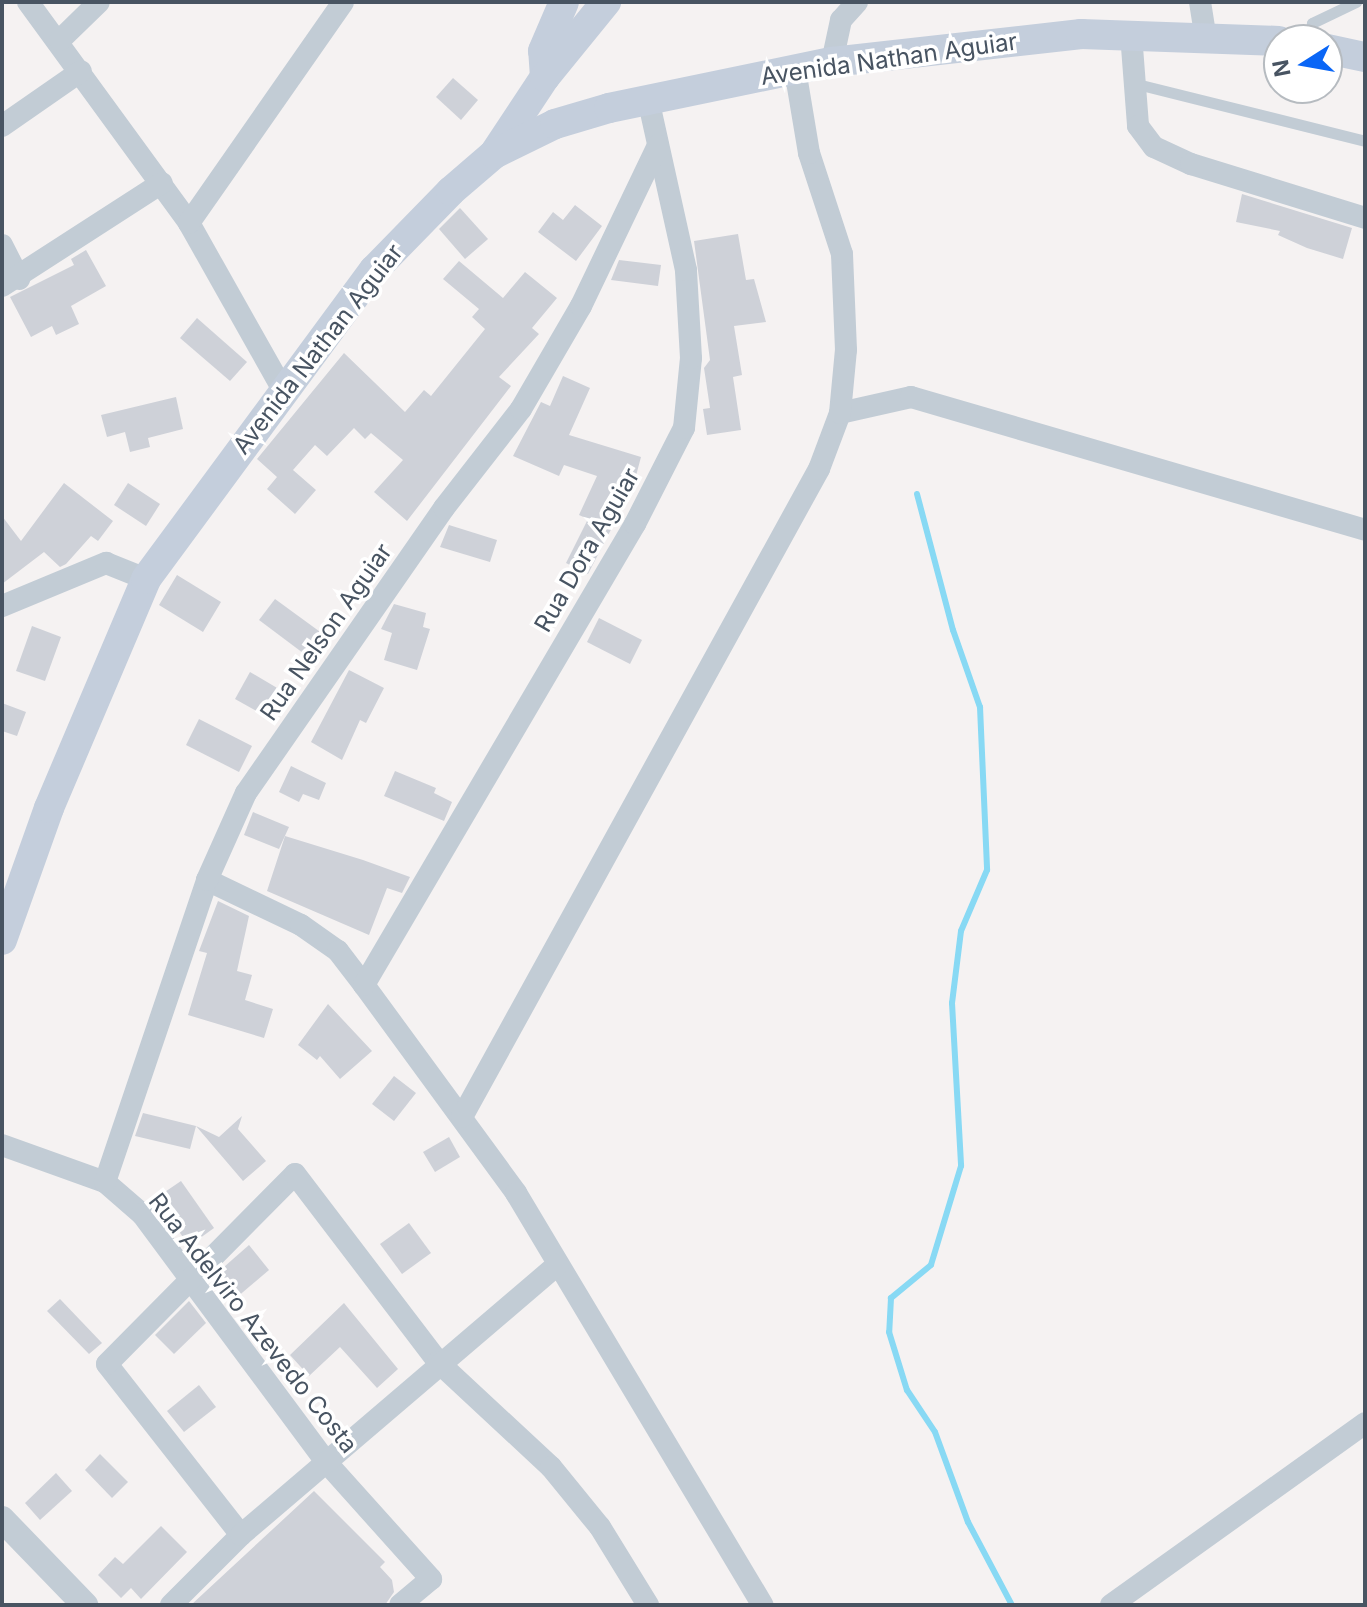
<!DOCTYPE html>
<style>
body{margin:0}
#map{position:relative;width:1367px;height:1607px;overflow:hidden;background:#f5f2f2;font-family:Inter,sans-serif}
div>[style]{position:absolute}
.stream>*{height:6px;margin:-3px;padding:0 3px;transform-origin:3px;border-radius:3px;background:#88d9f4}
.building>*{inset:0;background:#ced1d8}
.service>*{height:11px;margin:-5.5px;padding:0 5.5px;transform-origin:5.5px;border-radius:5.5px;background:#c2ccd5}
.minor>*{height:22px;margin:-11px;padding:0 11px;transform-origin:11px;border-radius:11px;background:#c2ccd5}
.tertiary>*{height:26px;margin:-13px;padding:0 13px;transform-origin:13px;border-radius:13px;background:#c2ccd5}
.secondary>*{height:30px;margin:-15px;padding:0 15px;transform-origin:15px;border-radius:15px;background:#c4cedc}
span{translate:-50% -50%;white-space:nowrap;text-align:center;line-height:1.15;-webkit-text-stroke:7px #fff;paint-order:stroke}
.street-label{font-size:24px;color:#485462}
.frame{position:absolute;inset:0;border:4px solid #485462;pointer-events:none}
.north{position:absolute;left:1263px;top:24px;width:80px;height:80px;box-sizing:border-box;background:#fff;border:2px solid #b6bbc0;border-radius:50%;rotate:259deg;font-size:22px;font-weight:700;line-height:32px;text-align:center;color:#485462}
.north::after{content:'';display:block;margin:auto;width:28px;height:36px;background:#0a66f6;clip-path:polygon(50% 0,100% 100%,50% 72%,0 100%)}
</style>
<div id="map">
<div class="stream">
<i style="left:917px;top:494px;width:141px;rotate:75.2deg"></i>
<i style="left:953px;top:630px;width:82px;rotate:70.7deg"></i>
<i style="left:980px;top:707px;width:163px;rotate:87.5deg"></i>
<i style="left:987px;top:870px;width:66px;rotate:113.1deg"></i>
<i style="left:961px;top:931px;width:73px;rotate:97.1deg"></i>
<i style="left:952px;top:1003px;width:163px;rotate:86.8deg"></i>
<i style="left:961px;top:1166px;width:103px;rotate:106.9deg"></i>
<i style="left:931px;top:1265px;width:52px;rotate:140.5deg"></i>
<i style="left:891px;top:1298px;width:34px;rotate:93deg"></i>
<i style="left:889px;top:1332px;width:61px;rotate:72.8deg"></i>
<i style="left:907px;top:1390px;width:50px;rotate:56.3deg"></i>
<i style="left:935px;top:1432px;width:96px;rotate:69.9deg"></i>
<i style="left:968px;top:1522px;width:94px;rotate:62.1deg"></i>
</div>
<div class="building">
<i style="clip-path:polygon(453px 78px,478px 100px,461px 120px,436px 97px)"></i>
<i style="clip-path:polygon(1242px 194px,1352px 228px,1343px 259px,1307px 248px,1278px 235px,1280px 231px,1236px 222px)"></i>
<i style="clip-path:polygon(575px 205px,602px 226px,576px 261px,538px 232px,553px 212px,563px 220px)"></i>
<i style="clip-path:polygon(460px 208px,488px 239px,465px 259px,439px 229px)"></i>
<i style="clip-path:polygon(738px 234px,746px 280px,754px 279px,766px 322px,734px 326px,742px 375px,733px 377px,741px 430px,707px 435px,703px 409px,710px 408px,704px 368px,710px 360px,694px 241px)"></i>
<i style="clip-path:polygon(86px 250px,106px 286px,71px 306px,79px 324px,56px 335px,52px 326px,31px 337px,10px 297px,74px 265px,71px 259px)"></i>
<i style="clip-path:polygon(619px 260px,661px 265px,658px 286px,611px 280px)"></i>
<i style="clip-path:polygon(459px 261px,503px 298px,525px 272px,557px 298px,532px 328px,539px 334px,499px 377px,511px 386px,407px 521px,374px 492px,403px 460px,371px 433px,365px 439px,354px 428px,327px 456px,315px 445px,293px 470px,316px 490px,295px 514px,267px 489px,277px 477px,257px 459px,344px 353px,405px 412px,424px 390px,431px 396px,485px 329px,472px 317px,479px 309px,443px 279px)"></i>
<i style="clip-path:polygon(197px 318px,247px 362px,230px 381px,180px 338px)"></i>
<i style="clip-path:polygon(563px 376px,590px 388px,569px 435px,641px 457px,633px 487px,588px 574px,566px 563px,588px 519px,579px 515px,597px 476px,564px 465px,559px 476px,513px 456px,541px 402px,550px 406px)"></i>
<i style="clip-path:polygon(176px 397px,183px 429px,148px 438px,150px 447px,130px 452px,125px 432px,107px 437px,101px 415px)"></i>
<i style="clip-path:polygon(64px 483px,113px 521px,98px 541px,91px 536px,66px 564px,60px 567px,44px 552px,2px 584px,2px 516px,21px 541px)"></i>
<i style="clip-path:polygon(128px 483px,160px 504px,146px 526px,114px 505px)"></i>
<i style="clip-path:polygon(449px 525px,497px 540px,490px 562px,440px 547px)"></i>
<i style="clip-path:polygon(177px 575px,221px 602px,203px 632px,159px 605px)"></i>
<i style="clip-path:polygon(275px 599px,323px 634px,307px 656px,259px 620px)"></i>
<i style="clip-path:polygon(394px 604px,426px 613px,423px 627px,430px 629px,417px 670px,384px 660px,392px 633px,381px 629px)"></i>
<i style="clip-path:polygon(599px 618px,642px 640px,630px 664px,587px 642px)"></i>
<i style="clip-path:polygon(32px 626px,61px 637px,45px 681px,16px 671px)"></i>
<i style="clip-path:polygon(349px 670px,384px 688px,366px 723px,360px 720px,342px 760px,311px 742px)"></i>
<i style="clip-path:polygon(250px 672px,289px 695px,274px 721px,235px 699px)"></i>
<i style="clip-path:polygon(2px 703px,26px 712px,17px 736px,2px 731px)"></i>
<i style="clip-path:polygon(199px 719px,252px 746px,239px 772px,186px 745px)"></i>
<i style="clip-path:polygon(291px 766px,326px 783px,319px 800px,303px 794px,299px 802px,279px 792px)"></i>
<i style="clip-path:polygon(395px 771px,436px 788px,434px 793px,452px 802px,444px 821px,384px 796px)"></i>
<i style="clip-path:polygon(253px 812px,289px 827px,279px 849px,244px 835px)"></i>
<i style="clip-path:polygon(285px 836px,363px 860px,410px 877px,402px 893px,387px 888px,369px 935px,267px 891px)"></i>
<i style="clip-path:polygon(218px 901px,249px 916px,237px 971px,252px 975px,245px 1000px,273px 1009px,264px 1038px,188px 1015px,207px 953px,199px 951px)"></i>
<i style="clip-path:polygon(328px 1004px,372px 1051px,340px 1079px,320px 1056px,317px 1060px,298px 1045px)"></i>
<i style="clip-path:polygon(394px 1076px,416px 1093px,394px 1121px,372px 1104px)"></i>
<i style="clip-path:polygon(143px 1113px,196px 1126px,190px 1149px,135px 1136px)"></i>
<i style="clip-path:polygon(242px 1116px,238px 1129px,266px 1161px,243px 1181px,196px 1126px,219px 1137px)"></i>
<i style="clip-path:polygon(449px 1137px,460px 1157px,435px 1172px,423px 1152px)"></i>
<i style="clip-path:polygon(181px 1181px,214px 1228px,189px 1246px,156px 1198px)"></i>
<i style="clip-path:polygon(409px 1223px,431px 1253px,402px 1274px,380px 1244px)"></i>
<i style="clip-path:polygon(249px 1245px,269px 1270px,236px 1298px,216px 1274px)"></i>
<i style="clip-path:polygon(60px 1299px,102px 1343px,89px 1354px,47px 1311px)"></i>
<i style="clip-path:polygon(189px 1301px,206px 1323px,174px 1354px,155px 1335px)"></i>
<i style="clip-path:polygon(344px 1303px,398px 1369px,377px 1388px,340px 1347px,309px 1376px,290px 1355px)"></i>
<i style="clip-path:polygon(199px 1385px,216px 1407px,184px 1432px,167px 1411px)"></i>
<i style="clip-path:polygon(100px 1454px,128px 1482px,112px 1498px,85px 1470px)"></i>
<i style="clip-path:polygon(56px 1473px,72px 1491px,40px 1520px,25px 1503px)"></i>
<i style="clip-path:polygon(314px 1491px,385px 1562px,380px 1567px,392px 1580px,394px 1592px,385px 1605px,191px 1605px)"></i>
<i style="clip-path:polygon(161px 1526px,187px 1552px,141px 1599px,131px 1588px,121px 1598px,98px 1575px,115px 1557px,123px 1564px)"></i>
</div>
<div class="service">
<i style="left:1309px;top:40px;width:17px;rotate:-80deg"></i>
<i style="left:1312px;top:23px;width:49px;rotate:-25.5deg"></i>
<i style="left:1133px;top:83px;width:239px;rotate:14deg"></i>
</div>
<div class="minor">
<i style="left:28px;top:2px;width:273px;rotate:53.9deg"></i>
<i style="left:189px;top:223px;width:192px;rotate:60.6deg"></i>
<i style="left:1200px;top:2px;width:33px;rotate:81deg"></i>
<i style="left:1131px;top:34px;width:92px;rotate:85.6deg"></i>
<i style="left:1138px;top:126px;width:26px;rotate:53deg"></i>
<i style="left:1154px;top:147px;width:41px;rotate:24.7deg"></i>
<i style="left:1191px;top:164px;width:182px;rotate:17.2deg"></i>
<i style="left:60px;top:40px;width:54px;rotate:-44.3deg"></i>
<i style="left:832px;top:62px;width:43px;rotate:-77.9deg"></i>
<i style="left:841px;top:20px;width:24px;rotate:-48deg"></i>
<i style="left:2px;top:126px;width:96px;rotate:-34.8deg"></i>
<i style="left:189px;top:223px;width:269px;rotate:-55.1deg"></i>
<i style="left:2px;top:245px;width:38px;rotate:63deg"></i>
<i style="left:2px;top:286px;width:190px;rotate:-32.8deg"></i>
<i style="left:840px;top:413px;width:73px;rotate:-12.7deg"></i>
<i style="left:911px;top:397px;width:473px;rotate:16.3deg"></i>
<i style="left:2px;top:606px;width:113px;rotate:-22.5deg"></i>
<i style="left:106px;top:563px;width:43px;rotate:21.8deg"></i>
<i style="left:207px;top:880px;width:104px;rotate:25.6deg"></i>
<i style="left:301px;top:925px;width:45px;rotate:35.1deg"></i>
<i style="left:338px;top:951px;width:43px;rotate:52.6deg"></i>
<i style="left:364px;top:985px;width:258px;rotate:53.8deg"></i>
<i style="left:516px;top:1193px;width:480px;rotate:59.1deg"></i>
<i style="left:364px;top:985px;width:535px;rotate:-59.55deg"></i>
<i style="left:635px;top:524px;width:108px;rotate:-63deg"></i>
<i style="left:684px;top:428px;width:70px;rotate:-84.3deg"></i>
<i style="left:691px;top:358px;width:88px;rotate:-93.3deg"></i>
<i style="left:686px;top:270px;width:176px;rotate:-102.5deg"></i>
<i style="left:462px;top:1117px;width:740px;rotate:-61.15deg"></i>
<i style="left:819px;top:469px;width:60px;rotate:-69.4deg"></i>
<i style="left:840px;top:413px;width:63px;rotate:-84.6deg"></i>
<i style="left:846px;top:350px;width:96px;rotate:-92.4deg"></i>
<i style="left:842px;top:254px;width:106px;rotate:-108.1deg"></i>
<i style="left:809px;top:153px;width:85px;rotate:-99.5deg"></i>
<i style="left:2px;top:1145px;width:109px;rotate:19.8deg"></i>
<i style="left:105px;top:1182px;width:49px;rotate:40.9deg"></i>
<i style="left:142px;top:1214px;width:310px;rotate:53.4deg"></i>
<i style="left:327px;top:1463px;width:156px;rotate:48.1deg"></i>
<i style="left:431px;top:1579px;width:40px;rotate:140deg"></i>
<i style="left:105px;top:1182px;width:319px;rotate:-71.3deg"></i>
<i style="left:207px;top:880px;width:95px;rotate:-65.9deg"></i>
<i style="left:246px;top:793px;width:347px;rotate:-55.2deg"></i>
<i style="left:444px;top:508px;width:125px;rotate:-52.1deg"></i>
<i style="left:521px;top:409px;width:119px;rotate:-59.8deg"></i>
<i style="left:581px;top:306px;width:178px;rotate:-64.4deg"></i>
<i style="left:241px;top:1535px;width:217px;rotate:-128.1deg"></i>
<i style="left:107px;top:1364px;width:267px;rotate:-45.3deg"></i>
<i style="left:295px;top:1174px;width:236px;rotate:52.7deg"></i>
<i style="left:438px;top:1362px;width:154px;rotate:42.9deg"></i>
<i style="left:551px;top:1467px;width:77px;rotate:50.8deg"></i>
<i style="left:600px;top:1527px;width:92px;rotate:58.4deg"></i>
<i style="left:171px;top:1605px;width:99px;rotate:-45deg"></i>
<i style="left:241px;top:1535px;width:417px;rotate:-40.5deg"></i>
<i style="left:1111px;top:1605px;width:312px;rotate:-35.6deg"></i>
</div>
<div class="tertiary">
<i style="left:2px;top:1519px;width:120px;rotate:46deg"></i>
</div>
<div class="secondary">
<i style="left:1327px;top:49px;width:39px;rotate:12deg"></i>
<i style="left:545px;top:77px;width:26px;rotate:-94deg"></i>
<i style="left:543px;top:51px;width:53px;rotate:-66.8deg"></i>
<i style="left:496px;top:151px;width:89px;rotate:-56.5deg"></i>
<i style="left:545px;top:77px;width:97px;rotate:-50.9deg"></i>
<i style="left:2px;top:940px;width:140px;rotate:-70.4deg"></i>
<i style="left:49px;top:808px;width:249px;rotate:-67deg"></i>
<i style="left:146px;top:579px;width:384px;rotate:-53.6deg"></i>
<i style="left:374px;top:270px;width:110px;rotate:-45.7deg"></i>
<i style="left:451px;top:191px;width:57px;rotate:-40.7deg"></i>
<i style="left:494px;top:154px;width:68px;rotate:-26.2deg"></i>
<i style="left:555px;top:124px;width:56px;rotate:-16.5deg"></i>
<i style="left:609px;top:108px;width:228px;rotate:-11.7deg"></i>
<i style="left:832px;top:62px;width:251px;rotate:-6.4deg"></i>
<i style="left:1081px;top:34px;width:198px;rotate:2deg"></i>
</div>
<div class="street-label">
<span style="left:889px;top:59px;rotate:-8deg">Avenida Nathan Aguiar</span>
<span style="left:318px;top:349px;rotate:-52deg">Avenida Nathan Aguiar</span>
<span style="left:587px;top:550px;rotate:-60deg">Rua Dora Aguiar</span>
<span style="left:326px;top:632px;rotate:-55deg">Rua Nelson Aguiar</span>
<span style="left:253px;top:1323px;rotate:52deg">Rua Adelviro Azevedo Costa</span>
</div>
<div class="frame"></div>
<div class="north">N</div>
</div>
